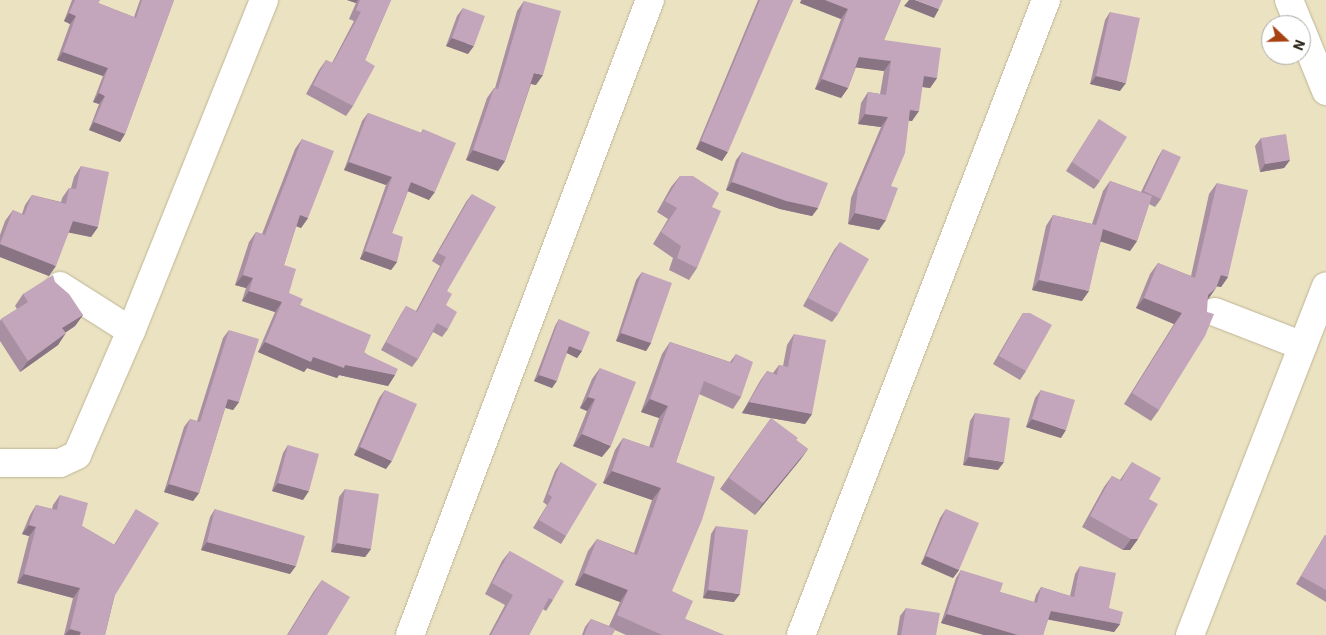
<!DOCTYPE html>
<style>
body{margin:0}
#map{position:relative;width:1326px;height:635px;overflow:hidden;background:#ebe2c2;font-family:"IBM Plex Sans",sans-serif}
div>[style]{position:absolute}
.roads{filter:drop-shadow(0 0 1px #beb596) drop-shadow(0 0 1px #beb596)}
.minor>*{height:28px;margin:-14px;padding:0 14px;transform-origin:14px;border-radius:14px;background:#fff}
.wall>*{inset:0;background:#a88fa1}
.shaded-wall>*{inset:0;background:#887483}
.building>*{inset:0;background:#c3a6bb}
span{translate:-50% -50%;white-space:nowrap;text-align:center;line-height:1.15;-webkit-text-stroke:4px #fff;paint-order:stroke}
.north{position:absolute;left:1261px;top:15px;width:50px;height:50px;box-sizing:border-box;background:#fff;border:1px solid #aaa9a4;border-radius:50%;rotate:111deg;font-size:14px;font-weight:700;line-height:20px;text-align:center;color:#2a271b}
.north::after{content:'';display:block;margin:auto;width:18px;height:22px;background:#a74213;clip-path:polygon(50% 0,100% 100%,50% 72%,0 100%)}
</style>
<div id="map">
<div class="roads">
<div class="minor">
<i style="left:1289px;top:0;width:27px;rotate:68deg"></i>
<i style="left:1301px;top:29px;width:67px;rotate:68deg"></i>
<i style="left:60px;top:286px;width:84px;rotate:32.4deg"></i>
<i style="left:1215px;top:312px;width:94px;rotate:21.1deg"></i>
<i style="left:0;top:463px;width:60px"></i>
<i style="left:60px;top:463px;width:19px;rotate:-25deg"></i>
<i style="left:77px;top:455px;width:135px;rotate:-66.5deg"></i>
<i style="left:131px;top:331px;width:357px;rotate:-68.1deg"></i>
<i style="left:410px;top:635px;width:679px;rotate:-69.3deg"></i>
<i style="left:801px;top:635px;width:681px;rotate:-68.9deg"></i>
<i style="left:1190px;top:635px;width:374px;rotate:-68.7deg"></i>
</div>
</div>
<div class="wall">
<i style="clip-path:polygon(72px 0,100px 0,98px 3px,134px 17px,140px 0,174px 0,125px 134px,120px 142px,89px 130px,99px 104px,93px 102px,103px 76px,57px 60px,70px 24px,64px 21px)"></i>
<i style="clip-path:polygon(347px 0,391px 0,365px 60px,353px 106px,346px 116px,306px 94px,319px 70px,326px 60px,332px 63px,354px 21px,349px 19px,356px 3px)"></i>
<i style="clip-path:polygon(758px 0,793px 0,722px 161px,696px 149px)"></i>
<i style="clip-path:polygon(801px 0,901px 0,884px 40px,937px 78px,930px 88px,922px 87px,912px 121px,908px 120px,879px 230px,848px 224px,851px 198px,881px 127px,858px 124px,861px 103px,868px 92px,880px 94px,884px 71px,856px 67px,848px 88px,841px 98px,815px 89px,841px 19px,800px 3px)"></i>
<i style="clip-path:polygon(524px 1px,536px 85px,531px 84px,505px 161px,498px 171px,466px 160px,487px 98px,494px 88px,495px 88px,517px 11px)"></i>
<i style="clip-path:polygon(463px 8px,468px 54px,446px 46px,457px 16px)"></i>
<i style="clip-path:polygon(1110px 12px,1120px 91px,1090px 84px,1105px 20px)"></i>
<i style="clip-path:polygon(368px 113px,421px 133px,423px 129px,429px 200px,408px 191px,392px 233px,397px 262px,391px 270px,360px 259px,386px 185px,344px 170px,362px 121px)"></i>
<i style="clip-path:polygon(1099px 119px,1100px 181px,1094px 189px,1066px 171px)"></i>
<i style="clip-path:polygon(1261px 138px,1290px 160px,1284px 168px,1260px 172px,1255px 146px)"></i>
<i style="clip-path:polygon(302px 139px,308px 218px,301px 228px,296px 226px,284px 265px,289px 293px,300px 305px,395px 375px,388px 386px,339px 375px,337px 378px,307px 368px,304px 372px,258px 352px,275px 312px,242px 301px,246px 288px,235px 285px,249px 242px,256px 232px,262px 234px,295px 149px)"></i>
<i style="clip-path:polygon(1163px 149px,1161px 199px,1155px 207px,1149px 204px,1137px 241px,1130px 251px,1101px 241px,1082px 301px,1032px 290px,1046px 226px,1053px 215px,1092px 224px,1103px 191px,1110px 181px,1141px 192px,1158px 157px)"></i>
<i style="clip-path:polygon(742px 152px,818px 208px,812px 216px,780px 209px,726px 190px,736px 160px)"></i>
<i style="clip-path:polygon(81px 166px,98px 227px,91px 237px,69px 232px,49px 276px,0 257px,0 235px,5px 221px,13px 210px,22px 214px,25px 205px,32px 195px,61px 202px,62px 198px,69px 188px,71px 188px,74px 177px)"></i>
<i style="clip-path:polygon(680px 176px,712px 207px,697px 268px,689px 280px,669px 270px,673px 258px,653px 244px,668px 219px,657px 212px,671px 187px)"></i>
<i style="clip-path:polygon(1217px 183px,1228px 277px,1221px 287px,1217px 286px,1208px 299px,1159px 410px,1151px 421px,1124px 404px,1174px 324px,1136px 308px,1150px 274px,1158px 263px,1191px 276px,1209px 194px)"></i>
<i style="clip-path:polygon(472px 194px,447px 291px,446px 305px,448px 329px,442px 337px,433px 332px,418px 359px,412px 367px,381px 350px,401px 314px,406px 306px,416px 311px,440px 266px,432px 261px,466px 202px)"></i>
<i style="clip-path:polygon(840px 242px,838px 314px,832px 322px,803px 306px,834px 250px)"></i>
<i style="clip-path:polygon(642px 272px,651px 343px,646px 351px,616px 341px,636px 280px)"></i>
<i style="clip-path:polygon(55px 282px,83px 315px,75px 326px,65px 333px,58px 345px,20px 372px,0 341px,0 321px,1px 319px,17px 309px,15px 306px,23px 294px)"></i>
<i style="clip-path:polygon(1023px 313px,1026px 371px,1020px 380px,993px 364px,1018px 321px)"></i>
<i style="clip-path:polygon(559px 319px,582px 351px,577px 358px,567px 353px,552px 388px,534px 381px,555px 326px)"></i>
<i style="clip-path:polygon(229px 330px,239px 402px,233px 410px,225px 408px,199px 493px,193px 501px,164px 492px,184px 427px,190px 419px,197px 421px,223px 338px)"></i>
<i style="clip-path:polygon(794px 334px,812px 414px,805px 424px,742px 413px,760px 381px,767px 371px,773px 373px,779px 365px,783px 366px,787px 345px)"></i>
<i style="clip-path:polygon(670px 342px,730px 362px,736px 354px,741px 397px,733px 409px,699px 394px,676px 462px,672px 591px,685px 619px,724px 635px,626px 635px,615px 630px,612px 635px,582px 635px,585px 627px,591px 619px,609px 626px,620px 602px,575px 585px,588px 551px,597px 539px,634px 553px,652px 500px,603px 483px,615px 450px,623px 438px,649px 447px,659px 418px,641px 412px,662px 354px)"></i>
<i style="clip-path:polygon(600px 368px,602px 457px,573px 446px,587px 411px,580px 408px,592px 379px)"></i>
<i style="clip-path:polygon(385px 390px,386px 469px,354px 455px,379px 398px)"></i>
<i style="clip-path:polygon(1041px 390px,1061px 438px,1026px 427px,1035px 398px)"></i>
<i style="clip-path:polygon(975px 413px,998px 470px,963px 465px,970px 421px)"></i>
<i style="clip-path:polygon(771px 418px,796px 440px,808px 449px,800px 460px,755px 515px,720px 489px)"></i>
<i style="clip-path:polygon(288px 445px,303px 500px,272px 491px,283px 453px)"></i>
<i style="clip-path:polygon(561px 462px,566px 536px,561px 544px,533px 528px,547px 505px,543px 502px,555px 471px)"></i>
<i style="clip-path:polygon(1132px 462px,1149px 499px,1138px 539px,1130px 550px,1123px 550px,1082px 527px,1104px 487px,1112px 476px,1120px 480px)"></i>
<i style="clip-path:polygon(345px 489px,371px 549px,365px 557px,331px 552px,339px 497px)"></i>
<i style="clip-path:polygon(60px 495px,82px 526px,114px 545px,136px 509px,105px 635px,64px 635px,73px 598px,17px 583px,29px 536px,22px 534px,30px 515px,36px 505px,52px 509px,53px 505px)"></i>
<i style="clip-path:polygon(215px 509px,290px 574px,201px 550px,210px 517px)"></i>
<i style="clip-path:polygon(946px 509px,959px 570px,953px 578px,921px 564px,940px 518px)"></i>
<i style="clip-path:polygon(716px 526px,734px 602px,703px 598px,711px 534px)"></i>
<i style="clip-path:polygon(1325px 535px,1326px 536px,1326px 602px,1296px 584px)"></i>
<i style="clip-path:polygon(510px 551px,553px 600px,546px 611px,543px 609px,529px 635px,489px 635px,505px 605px,485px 594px,502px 561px)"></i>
<i style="clip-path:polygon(1080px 566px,1120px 624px,1114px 632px,1048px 619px,1043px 635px,984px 635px,941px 623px,956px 578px,961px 570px,1000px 592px,1034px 602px,1036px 595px,1041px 587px,1070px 596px,1075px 574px)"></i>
<i style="clip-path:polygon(322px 580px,327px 635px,287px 635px,314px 591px)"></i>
<i style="clip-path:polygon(906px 608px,936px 635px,897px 635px,900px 616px)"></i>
</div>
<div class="shaded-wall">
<i style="clip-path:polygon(347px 0,358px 0,356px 3px)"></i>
<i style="clip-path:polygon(802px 0,825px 0,848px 9px,841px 19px,800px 3px)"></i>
<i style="clip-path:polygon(909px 0,915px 0,939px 9px,934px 18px,904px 6px)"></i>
<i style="clip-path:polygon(69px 13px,76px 16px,70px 24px,64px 21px)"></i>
<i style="clip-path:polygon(452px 38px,474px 46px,468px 54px,446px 46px)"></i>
<i style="clip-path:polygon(63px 52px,108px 68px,103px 76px,57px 60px)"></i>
<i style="clip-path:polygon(859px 57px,891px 61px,884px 71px,852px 67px)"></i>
<i style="clip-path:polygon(534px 73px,543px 75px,536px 85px,527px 83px)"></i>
<i style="clip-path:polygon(924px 76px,937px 78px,930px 88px,916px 86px)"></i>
<i style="clip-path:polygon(1096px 76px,1126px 83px,1120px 91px,1090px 84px)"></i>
<i style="clip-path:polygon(822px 79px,848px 88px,841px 98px,815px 89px)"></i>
<i style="clip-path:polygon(99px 93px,105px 96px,99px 104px,93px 102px)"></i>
<i style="clip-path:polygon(910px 110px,919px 111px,912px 121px,903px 120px)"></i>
<i style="clip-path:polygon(865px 114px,888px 117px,881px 127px,858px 124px)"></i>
<i style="clip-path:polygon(94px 122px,125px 134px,120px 142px,89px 130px)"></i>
<i style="clip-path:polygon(701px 141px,728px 152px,722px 161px,696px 149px)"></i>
<i style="clip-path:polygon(473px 150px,505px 161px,498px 171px,466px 160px)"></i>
<i style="clip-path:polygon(1290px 160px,1284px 168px,1260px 172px,1265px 164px)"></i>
<i style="clip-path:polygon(349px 162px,392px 177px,386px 185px,344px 170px)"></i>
<i style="clip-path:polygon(411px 182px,435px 192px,429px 200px,405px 190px)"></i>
<i style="clip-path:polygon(732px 182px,818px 208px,812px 216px,780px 209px,726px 190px)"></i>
<i style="clip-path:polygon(855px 213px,886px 220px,879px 230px,848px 224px)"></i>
<i style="clip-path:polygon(300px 215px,308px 218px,301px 228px,293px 225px)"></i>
<i style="clip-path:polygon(73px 221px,98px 227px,91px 237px,66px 232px)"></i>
<i style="clip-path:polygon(1103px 229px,1137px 241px,1130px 251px,1096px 240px)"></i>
<i style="clip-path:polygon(0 244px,56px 266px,49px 276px,0 257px)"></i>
<i style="clip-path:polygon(365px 251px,397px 262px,391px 270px,360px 259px)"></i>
<i style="clip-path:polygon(243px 275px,253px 278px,246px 288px,235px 285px)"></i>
<i style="clip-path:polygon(1221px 275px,1228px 277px,1221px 287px,1214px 286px)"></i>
<i style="clip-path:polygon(1039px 280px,1089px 291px,1082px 301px,1032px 290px)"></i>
<i style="clip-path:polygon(1216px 288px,1209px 298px,1201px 306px,1208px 295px)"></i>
<i style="clip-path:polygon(249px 291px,282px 302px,275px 312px,242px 301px)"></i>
<i style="clip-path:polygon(1144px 298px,1182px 313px,1174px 324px,1136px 308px)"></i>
<i style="clip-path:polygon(83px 315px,75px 326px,54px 340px,62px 328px)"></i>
<i style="clip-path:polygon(66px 333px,58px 345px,20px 372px,28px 361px)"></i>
<i style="clip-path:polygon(621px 333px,651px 343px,646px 351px,616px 341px)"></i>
<i style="clip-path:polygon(265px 342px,313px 357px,395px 375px,388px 386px,339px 375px,337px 378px,307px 368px,304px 372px,258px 352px)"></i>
<i style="clip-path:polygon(569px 346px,582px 351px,577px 358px,565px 352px)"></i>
<i style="clip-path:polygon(539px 375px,557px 381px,552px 388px,534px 381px)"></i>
<i style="clip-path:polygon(588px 397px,595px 399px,587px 411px,580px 408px)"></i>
<i style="clip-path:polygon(228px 399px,239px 402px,233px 410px,223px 407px)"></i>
<i style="clip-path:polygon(650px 399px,668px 406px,659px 418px,641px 412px)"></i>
<i style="clip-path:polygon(749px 402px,812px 414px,805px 424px,742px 413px)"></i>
<i style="clip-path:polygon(1032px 419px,1066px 430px,1061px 438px,1026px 427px)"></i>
<i style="clip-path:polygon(582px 434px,611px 446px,602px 457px,573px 446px)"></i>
<i style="clip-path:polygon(360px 447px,392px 461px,386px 469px,354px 455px)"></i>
<i style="clip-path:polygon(808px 449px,800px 460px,755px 515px,763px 503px)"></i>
<i style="clip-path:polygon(969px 457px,1004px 462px,998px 470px,963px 465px)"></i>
<i style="clip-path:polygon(612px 471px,661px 488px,652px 500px,603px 483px)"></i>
<i style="clip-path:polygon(278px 483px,309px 491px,303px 500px,272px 491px)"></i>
<i style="clip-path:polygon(169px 484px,199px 493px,193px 501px,164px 492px)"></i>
<i style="clip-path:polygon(29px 525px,36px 527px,29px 536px,22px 534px)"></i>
<i style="clip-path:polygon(1131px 539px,1138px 539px,1130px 550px,1123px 550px)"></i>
<i style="clip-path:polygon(207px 542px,296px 566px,290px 574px,201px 550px)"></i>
<i style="clip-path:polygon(337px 543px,371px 549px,365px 557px,331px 552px)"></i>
<i style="clip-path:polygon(926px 556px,959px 570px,953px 578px,921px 564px)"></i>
<i style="clip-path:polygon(584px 573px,628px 590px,620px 602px,575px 585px)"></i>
<i style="clip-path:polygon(24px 574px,80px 588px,73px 598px,17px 583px)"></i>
<i style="clip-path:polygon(708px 590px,740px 594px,734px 602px,703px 598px)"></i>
<i style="clip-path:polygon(1051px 611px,1120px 624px,1114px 632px,1045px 619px)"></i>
<i style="clip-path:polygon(947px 614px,1018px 635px,984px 635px,941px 623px)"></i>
<i style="clip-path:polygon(70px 629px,81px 632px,79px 635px,65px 635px)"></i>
</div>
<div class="building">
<i style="clip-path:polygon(75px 0,100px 0,98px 3px,136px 18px,142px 0,174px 0,125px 134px,94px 122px,105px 96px,99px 93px,108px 68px,63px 52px,76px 16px,69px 13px)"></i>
<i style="clip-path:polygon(360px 0,391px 0,365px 60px,375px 66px,353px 106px,313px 85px,326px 60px,333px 63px,361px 12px,356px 10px)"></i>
<i style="clip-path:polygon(760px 0,793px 0,728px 152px,701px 141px)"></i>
<i style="clip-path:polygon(825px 0,901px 0,884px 40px,941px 48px,937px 78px,924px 76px,919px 111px,910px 110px,905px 153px,891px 186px,898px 188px,886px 220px,855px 213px,858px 188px,888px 117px,865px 114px,868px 92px,886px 95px,891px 61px,859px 57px,848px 88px,822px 79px,848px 9px)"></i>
<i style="clip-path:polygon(915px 0,943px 0,939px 9px)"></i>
<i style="clip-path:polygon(524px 1px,561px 11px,543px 75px,534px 73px,505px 161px,473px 150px,494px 88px,498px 89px)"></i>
<i style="clip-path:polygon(463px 8px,485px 16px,474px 46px,452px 38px)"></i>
<i style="clip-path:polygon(1110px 12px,1140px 18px,1126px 83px,1096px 76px)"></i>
<i style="clip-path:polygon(368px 113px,422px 133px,423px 129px,456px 143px,435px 192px,411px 182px,392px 233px,403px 237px,397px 262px,365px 251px,392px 177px,349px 162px)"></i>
<i style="clip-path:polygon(1099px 119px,1127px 137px,1100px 181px,1072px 162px)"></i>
<i style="clip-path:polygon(1286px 134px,1290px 160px,1265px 164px,1261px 138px)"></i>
<i style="clip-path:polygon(302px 139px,334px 151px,308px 218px,300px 215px,284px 265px,296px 269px,289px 293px,303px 299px,300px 305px,371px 335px,364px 353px,398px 369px,395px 375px,345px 365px,344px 368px,313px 357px,311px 362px,265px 342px,282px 302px,249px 291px,253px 278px,243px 275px,256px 232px,265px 235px)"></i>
<i style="clip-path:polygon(1163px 149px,1181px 157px,1161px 199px,1144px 191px)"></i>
<i style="clip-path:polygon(742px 152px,828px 183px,818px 208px,786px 201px,732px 182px)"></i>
<i style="clip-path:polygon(81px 166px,109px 172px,98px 227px,73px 221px,56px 266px,0 244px,13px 210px,24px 215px,32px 195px,66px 204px,69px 188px,76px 189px)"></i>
<i style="clip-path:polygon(680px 176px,693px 176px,719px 193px,712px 207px,721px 211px,697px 268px,677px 258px,681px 246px,661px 232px,677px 208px,665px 201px)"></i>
<i style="clip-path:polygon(1110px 181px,1152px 196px,1137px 241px,1103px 229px,1089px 291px,1039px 280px,1053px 215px,1096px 225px)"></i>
<i style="clip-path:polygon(1217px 183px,1248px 190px,1228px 277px,1221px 275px,1216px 288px,1208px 295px,1207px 312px,1214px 314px,1205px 336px,1159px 410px,1132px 393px,1182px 313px,1144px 298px,1158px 263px,1195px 278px)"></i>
<i style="clip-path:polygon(472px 194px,496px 207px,447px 291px,452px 294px,446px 305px,457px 312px,448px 329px,437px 323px,418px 359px,386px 342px,406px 306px,417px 312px,446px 257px,438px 253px)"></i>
<i style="clip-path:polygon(840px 242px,869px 259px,838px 314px,808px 298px)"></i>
<i style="clip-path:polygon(642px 272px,672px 283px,651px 343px,621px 333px)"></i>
<i style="clip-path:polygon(53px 275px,55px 282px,69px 294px,83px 315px,62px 328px,66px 333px,28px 361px,1px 319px,28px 302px,23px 294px)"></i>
<i style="clip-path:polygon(1023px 313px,1030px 313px,1052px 325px,1026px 371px,999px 356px)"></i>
<i style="clip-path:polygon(559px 319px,590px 332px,582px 351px,569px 346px,557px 381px,539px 375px)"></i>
<i style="clip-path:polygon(229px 330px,259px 339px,239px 402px,228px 399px,199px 493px,169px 484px,190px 419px,200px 422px)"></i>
<i style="clip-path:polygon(794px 334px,826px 340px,812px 414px,749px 402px,767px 371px,777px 375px,779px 365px,788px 367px)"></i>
<i style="clip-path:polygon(670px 342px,732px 363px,736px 354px,753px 362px,741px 397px,704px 381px,676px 462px,715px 477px,702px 520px,672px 591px,693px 601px,685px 619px,724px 635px,662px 635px,617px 615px,628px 590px,584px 573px,597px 539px,637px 555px,661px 488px,612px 471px,623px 438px,653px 448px,668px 406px,650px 399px)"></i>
<i style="clip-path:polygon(600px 368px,636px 382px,611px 446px,582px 434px,595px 399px,588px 397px)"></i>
<i style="clip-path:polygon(385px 390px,417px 404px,392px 461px,360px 447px)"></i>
<i style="clip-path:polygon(1041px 390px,1075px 400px,1066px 430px,1032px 419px)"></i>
<i style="clip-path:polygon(975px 413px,1010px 418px,1004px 462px,969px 457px)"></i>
<i style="clip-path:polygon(771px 418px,798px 438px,796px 440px,808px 449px,763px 503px,729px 478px)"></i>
<i style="clip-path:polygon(288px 445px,319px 454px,309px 491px,278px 483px)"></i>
<i style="clip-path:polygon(561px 462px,597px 484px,566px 536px,539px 520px,552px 497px,548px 494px)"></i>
<i style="clip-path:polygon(1132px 462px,1161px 478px,1149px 499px,1158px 504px,1138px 539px,1131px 539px,1090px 516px,1112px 476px,1121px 481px)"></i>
<i style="clip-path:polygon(345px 489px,379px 494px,371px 549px,337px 543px)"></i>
<i style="clip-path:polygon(60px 495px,88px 503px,82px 526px,115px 545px,136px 509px,159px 523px,114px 597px,105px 635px,80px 635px,81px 632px,70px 629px,80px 588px,24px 574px,36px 527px,29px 525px,36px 505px,57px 510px)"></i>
<i style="clip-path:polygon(215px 509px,305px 536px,296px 566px,207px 542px)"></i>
<i style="clip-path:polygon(946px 509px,979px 523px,959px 570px,926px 556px)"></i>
<i style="clip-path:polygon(716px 526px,748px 530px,740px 594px,708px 590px)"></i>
<i style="clip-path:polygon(1325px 535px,1326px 536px,1326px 590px,1301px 576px)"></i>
<i style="clip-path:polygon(510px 551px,564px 581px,553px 600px,549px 598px,529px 635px,491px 635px,493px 631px,513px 595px,492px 583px)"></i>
<i style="clip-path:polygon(1080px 566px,1116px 573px,1109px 608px,1123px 612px,1120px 624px,1051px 611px,1043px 635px,1018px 635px,947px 614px,961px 570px,1003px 583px,1000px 592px,1037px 603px,1041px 587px,1074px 597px)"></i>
<i style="clip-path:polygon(322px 580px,350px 597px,327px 635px,288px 635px)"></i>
<i style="clip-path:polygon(906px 608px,940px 613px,936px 635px,901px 635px)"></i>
<i style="clip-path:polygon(591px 619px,615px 629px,612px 635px,584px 635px)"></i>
</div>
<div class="north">N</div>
</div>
